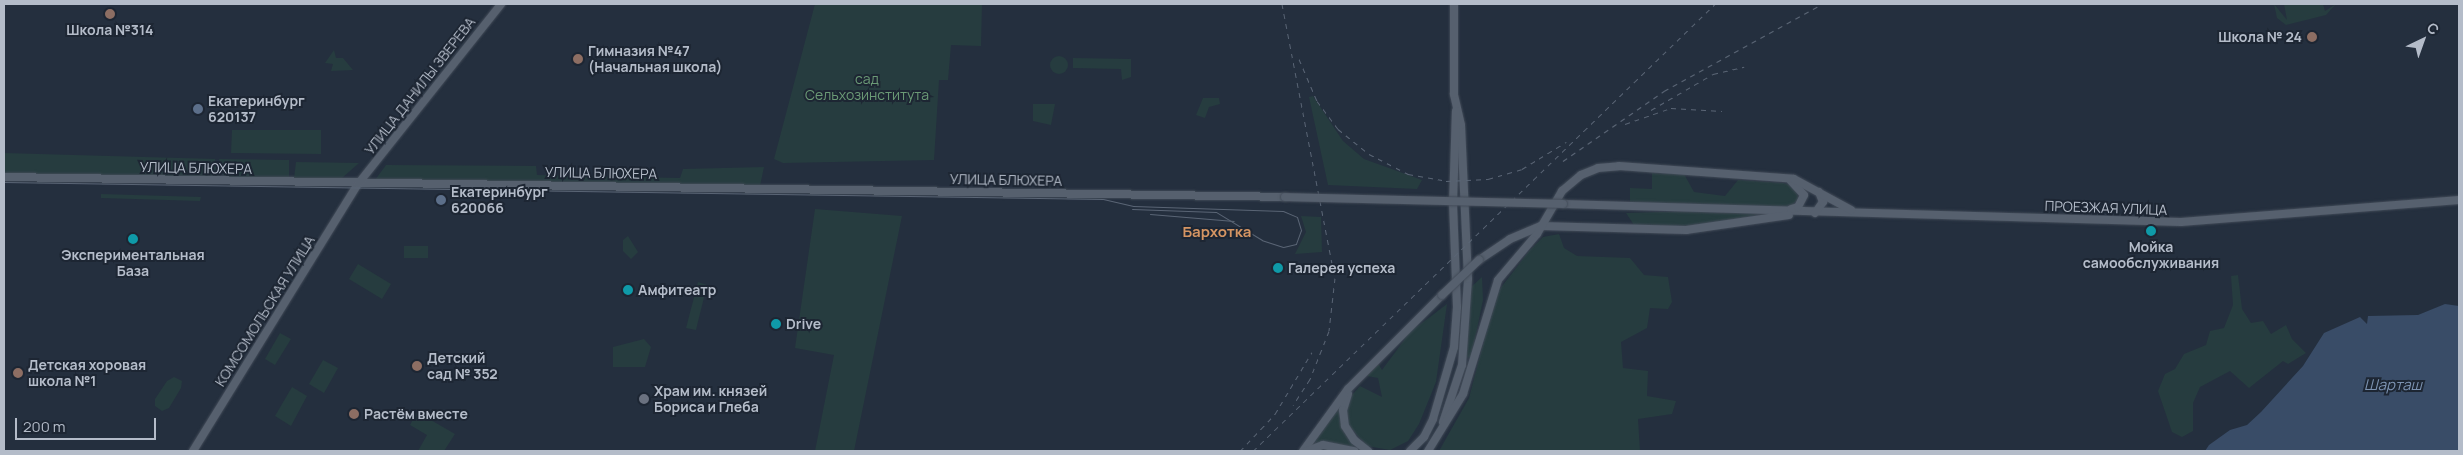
<!DOCTYPE html>
<meta charset="utf-8">
<style>
body{margin:0}
#map{position:relative;width:2463px;height:455px;overflow:hidden;background:#242f3e;font-family:Manrope,sans-serif}
div>[style]{position:absolute}
.green>*{inset:0;background:#263c3f}
.round{border-radius:50%}
.water>*{inset:0;background:#394c67}
.roads{filter:drop-shadow(0 0 1px #414a57) drop-shadow(0 0 1px #414a57)}
.major>*{height:8px;margin:-4px;padding:0 4px;transform-origin:4px;border-radius:4px;background:#56606e}
.tram>*{height:1px;margin:-0.5px;padding:0 0.5px;transform-origin:0.5px;border-radius:0.5px;background:#5a6575}
.rail>*{height:1px;margin-top:-0.5px;transform-origin:0;background:repeating-linear-gradient(90deg,#5a6575 0 5px,transparent 0 10px)}
.bridges{filter:drop-shadow(0 0 1px #414a57) drop-shadow(0 0 1px #414a57)}
.major-bridge>*{height:8px;margin:-4px;padding:0 4px;transform-origin:4px;border-radius:4px;background:#56606e}
.dots>*{width:14px;height:14px;translate:-50% -50%;box-sizing:border-box;border:2px solid #1d2633;border-radius:50%}
span{translate:-50% -50%;white-space:nowrap;text-align:center;line-height:1.15;-webkit-text-stroke:4px #1d2633;paint-order:stroke}
.poi-label{font-size:14px;color:#b4bcc9;font-weight:700}
.right{translate:-100% -50%;text-align:right}
.left{translate:0 -50%;text-align:left}
.park-label{font-size:14px;color:#6b9a76}
.street-label{font-size:14px;color:#b4bcc9}
.neighbourhood-label{font-size:15px;color:#d59563;font-weight:700}
.water-label{font-size:15px;color:#7c92b1;font-style:italic}
.frame{position:absolute;inset:0;border:5px solid #b4bcc9;pointer-events:none}
.north{position:absolute;left:2398px;top:15px;width:50px;height:50px;-webkit-text-stroke:4px #1d2633;paint-order:stroke;rotate:42deg;font-size:14px;font-weight:700;line-height:20px;text-align:center;color:#b4bcc9}
.north::after{content:'';display:block;margin:auto;width:18px;height:22px;background:#b4bcc9;clip-path:polygon(50% 0,100% 100%,50% 72%,0 100%)}
.scale{position:absolute;left:15px;top:418px;width:141px;height:22px;box-sizing:border-box;border:2px solid #b4bcc9;border-top:0;padding-left:6px;font-size:15px;line-height:18px;white-space:nowrap;color:#b4bcc9;-webkit-text-stroke:4px #1d2633;paint-order:stroke}
</style>
<div id="map">
<div class="green">
<i style="clip-path:polygon(815px 4px,982px 4px,981px 46px,951px 45px,948px 80px,939px 80px,934px 160px,783px 163px,774px 159px)"></i>
<i style="clip-path:polygon(2274px 4px,2287px 20px,2284px 4px,2323px 4px,2325px 11px,2336px 4px,2326px 15px,2286px 25px,2277px 18px)"></i>
<i style="clip-path:polygon(334px 50px,336px 58px,343px 58px,353px 70px,331px 71px,333px 64px,325px 63px)"></i>
<i class="round" style="left:1050px;top:56px;width:18px;height:18px"></i>
<i style="clip-path:polygon(1073px 58px,1131px 59px,1131px 77px,1122px 80px,1121px 69px,1073px 68px)"></i>
<i style="clip-path:polygon(1313px 96px,1343px 141px,1364px 159px,1422px 180px,1417px 189px,1328px 185px,1309px 97px)"></i>
<i style="clip-path:polygon(1203px 98px,1219px 98px,1220px 104px,1209px 107px,1205px 118px,1196px 115px)"></i>
<i style="clip-path:polygon(1033px 104px,1055px 104px,1051px 125px,1033px 121px)"></i>
<i style="clip-path:polygon(232px 130px,321px 130px,321px 154px,231px 153px)"></i>
<i style="clip-path:polygon(4px 153px,215px 159px,220px 181px,4px 177px)"></i>
<i style="clip-path:polygon(219px 159px,289px 160px,289px 182px,225px 181px)"></i>
<i style="clip-path:polygon(296px 162px,359px 163px,342px 178px,294px 178px)"></i>
<i style="clip-path:polygon(386px 165px,536px 166px,537px 175px,680px 178px,683px 169px,764px 167px,760px 186px,375px 180px)"></i>
<i style="clip-path:polygon(1652px 173px,1684px 174px,1694px 192px,1725px 196px,1738px 180px,1783px 183px,1793px 186px,1799px 199px,1791px 206px,1783px 207px,1630px 203px,1630px 188px,1652px 189px)"></i>
<i style="clip-path:polygon(101px 194px,201px 197px,200px 201px,101px 198px)"></i>
<i style="clip-path:polygon(815px 209px,902px 216px,854px 451px,815px 451px,834px 355px,795px 348px)"></i>
<i style="clip-path:polygon(1693px 211px,1760px 214px,1713px 225px,1636px 228px,1626px 213px)"></i>
<i style="clip-path:polygon(1301px 216px,1321px 217px,1322px 252px,1295px 254px,1306px 232px)"></i>
<i style="clip-path:polygon(1559px 234px,1564px 248px,1577px 256px,1630px 258px,1644px 275px,1668px 277px,1672px 302px,1668px 309px,1650px 308px,1647px 328px,1621px 342px,1623px 368px,1648px 371px,1647px 396px,1676px 401px,1672px 414px,1638px 419px,1640px 451px,1439px 451px,1469px 398px,1496px 294px,1529px 251px,1543px 237px)"></i>
<i style="clip-path:polygon(628px 236px,638px 252px,631px 259px,623px 251px,623px 240px)"></i>
<i style="clip-path:polygon(404px 246px,428px 246px,428px 258px,404px 258px)"></i>
<i style="clip-path:polygon(358px 264px,391px 284px,382px 299px,349px 279px)"></i>
<i style="clip-path:polygon(2238px 275px,2242px 309px,2251px 323px,2263px 321px,2271px 334px,2286px 325px,2292px 339px,2306px 353px,2288px 364px,2283px 361px,2249px 388px,2230px 371px,2200px 387px,2193px 403px,2193px 431px,2182px 437px,2172px 432px,2158px 391px,2165px 374px,2175px 369px,2184px 354px,2206px 345px,2210px 331px,2224px 328px,2233px 305px,2231px 276px)"></i>
<i style="clip-path:polygon(1482px 277px,1483px 300px,1471px 358px,1464px 357px,1470px 288px)"></i>
<i style="clip-path:polygon(698px 282px,707px 285px,696px 330px,686px 328px)"></i>
<i style="clip-path:polygon(1447px 304px,1436px 382px,1419px 424px,1408px 441px,1390px 450px,1367px 446px,1348px 425px,1346px 412px,1352px 395px,1360px 386px,1382px 397px,1378px 378px,1367px 376px,1378px 363px,1382px 370px,1410px 332px)"></i>
<i style="clip-path:polygon(280px 333px,291px 339px,275px 365px,265px 359px)"></i>
<i style="clip-path:polygon(644px 339px,651px 347px,645px 367px,613px 367px,613px 347px)"></i>
<i style="clip-path:polygon(323px 360px,338px 368px,324px 393px,309px 384px)"></i>
<i style="clip-path:polygon(174px 377px,182px 381px,181px 388px,169px 408px,162px 411px,155px 406px,155px 399px,167px 381px)"></i>
<i style="clip-path:polygon(292px 387px,307px 396px,291px 426px,275px 416px)"></i>
<i style="clip-path:polygon(1348px 393px,1345px 426px,1368px 451px,1331px 446px,1309px 450px,1311px 441px)"></i>
<i style="clip-path:polygon(417px 412px,455px 434px,444px 451px,418px 451px,427px 435px,410px 425px)"></i>
</div>
<div class="water">
<i style="clip-path:polygon(2445px 304px,2459px 306px,2459px 451px,2205px 451px,2209px 445px,2230px 430px,2247px 425px,2261px 412px,2303px 366px,2324px 333px,2360px 317px,2367px 324px,2368px 316px,2418px 315px)"></i>
</div>
<div class="roads">
<div class="major">
<i style="left:4px;top:177px;width:1281px;rotate:0.89deg"></i>
<i style="left:1563px;top:204px;width:618px;rotate:1.67deg"></i>
<i style="left:2181px;top:222px;width:279px;rotate:-4.5deg"></i>
<i style="left:1791px;top:209px;width:7px;rotate:-16deg"></i>
<i style="left:1798px;top:207px;width:13px;rotate:-63deg"></i>
<i style="left:1804px;top:195px;width:19px;rotate:-133deg"></i>
<i style="left:1815px;top:213px;width:14px;rotate:-54deg"></i>
<i style="left:1823px;top:202px;width:11px;rotate:-112deg"></i>
<i style="left:1479px;top:260px;width:37px;rotate:-34deg"></i>
<i style="left:1510px;top:239px;width:34px;rotate:-23deg"></i>
<i style="left:1541px;top:226px;width:145px;rotate:1.6deg"></i>
<i style="left:1686px;top:230px;width:104px;rotate:-8.3deg"></i>
<i style="left:1348px;top:394px;width:17px;rotate:107deg"></i>
<i style="left:1343px;top:410px;width:16px;rotate:83deg"></i>
<i style="left:1345px;top:426px;width:17px;rotate:57deg"></i>
<i style="left:1354px;top:440px;width:18px;rotate:38deg"></i>
<i style="left:1443px;top:422px;width:60px;rotate:-71.6deg"></i>
<i style="left:1462px;top:365px;width:86px;rotate:-86deg"></i>
<i style="left:1468px;top:279px;width:154px;rotate:-92.6deg"></i>
<i style="left:1461px;top:125px;width:32px;rotate:-103deg"></i>
<i style="left:1454px;top:94px;width:90px;rotate:-90deg"></i>
<i style="left:193px;top:451px;width:314px;rotate:-58.3deg"></i>
<i style="left:358px;top:184px;width:230px;rotate:-51.5deg"></i>
<i style="left:1303px;top:451px;width:77px;rotate:-54deg"></i>
<i style="left:1348px;top:389px;width:133px;rotate:-45deg"></i>
<i style="left:1307px;top:451px;width:17px;rotate:-21deg"></i>
<i style="left:1323px;top:445px;width:32px;rotate:11deg"></i>
<i style="left:1410px;top:451px;width:20px;rotate:-45deg"></i>
<i style="left:1424px;top:437px;width:20px;rotate:-63deg"></i>
<i style="left:1433px;top:419px;width:75px;rotate:-73.7deg"></i>
<i style="left:1454px;top:347px;width:40px;rotate:-85.7deg"></i>
<i style="left:1457px;top:307px;width:103px;rotate:-92.2deg"></i>
<i style="left:1453px;top:204px;width:93px;rotate:-88.2deg"></i>
<i style="left:1428px;top:451px;width:67px;rotate:-58.4deg"></i>
<i style="left:1463px;top:394px;width:119px;rotate:-72.9deg"></i>
<i style="left:1498px;top:280px;width:60px;rotate:-49.7deg"></i>
<i style="left:1537px;top:234px;width:50px;rotate:-59.8deg"></i>
<i style="left:1562px;top:191px;width:25px;rotate:-40deg"></i>
<i style="left:1581px;top:175px;width:18px;rotate:-22deg"></i>
<i style="left:1598px;top:168px;width:21px;rotate:-5deg"></i>
<i style="left:1619px;top:166px;width:175px;rotate:4.2deg"></i>
<i style="left:1794px;top:179px;width:65px;rotate:28.5deg"></i>
</div>
</div>
<div class="tram">
<i style="left:4px;top:182px;width:1099px;rotate:0.89deg"></i>
<i style="left:1103px;top:199px;width:31px;rotate:13deg"></i>
<i style="left:1133px;top:206px;width:150px;rotate:1.9deg"></i>
<i style="left:1283px;top:211px;width:15px;rotate:23deg"></i>
<i style="left:1297px;top:217px;width:14px;rotate:73deg"></i>
<i style="left:1301px;top:230px;width:15px;rotate:110deg"></i>
<i style="left:1296px;top:244px;width:13px;rotate:167deg"></i>
<i style="left:1283px;top:247px;width:22px;rotate:-162deg"></i>
<i style="left:1262px;top:240px;width:54px;rotate:-148.7deg"></i>
<i style="left:1216px;top:212px;width:84px;rotate:-178deg"></i>
<i style="left:1150px;top:214px;width:84px;rotate:4.8deg"></i>
</div>
<div class="rail">
<i style="left:1282px;top:4px;width:279px;rotate:79.1deg"></i>
<i style="left:1335px;top:278px;width:53px;rotate:96.5deg"></i>
<i style="left:1329px;top:331px;width:52px;rotate:111.6deg"></i>
<i style="left:1310px;top:379px;width:31px;rotate:123deg"></i>
<i style="left:1299px;top:59px;width:46px;rotate:66.8deg"></i>
<i style="left:1317px;top:101px;width:35px;rotate:53deg"></i>
<i style="left:1338px;top:129px;width:40px;rotate:39deg"></i>
<i style="left:1369px;top:154px;width:44px;rotate:27.1deg"></i>
<i style="left:1408px;top:174px;width:39px;rotate:10deg"></i>
<i style="left:1446px;top:181px;width:42px;rotate:-2.7deg"></i>
<i style="left:1488px;top:179px;width:35px;rotate:-16deg"></i>
<i style="left:1522px;top:169px;width:52px;rotate:-31.5deg"></i>
<i style="left:1651px;top:110px;width:72px;rotate:-30.1deg"></i>
<i style="left:1713px;top:74px;width:32px;rotate:-13deg"></i>
<i style="left:1625px;top:124px;width:49px;rotate:-19.2deg"></i>
<i style="left:1671px;top:108px;width:51px;rotate:3.4deg"></i>
<i style="left:1563px;top:161px;width:123px;rotate:-34.7deg"></i>
<i style="left:1664px;top:91px;width:180px;rotate:-28.8deg"></i>
<i style="left:1240px;top:451px;width:51px;rotate:-46.6deg"></i>
<i style="left:1275px;top:414px;width:72px;rotate:-59.2deg"></i>
<i style="left:1253px;top:451px;width:643px;rotate:-44.05deg"></i>
</div>
<div class="bridges">
<div class="major-bridge">
<i style="left:1285px;top:197px;width:278px;rotate:1.4deg"></i>
<i style="left:1442px;top:295px;width:51px;rotate:-43.4deg"></i>
</div>
</div>
<div class="dots">
<i style="left:110px;top:14px;background:#8d6e63"></i>
<i style="left:2312px;top:37px;background:#8d6e63"></i>
<i style="left:578px;top:59px;background:#8d6e63"></i>
<i style="left:198px;top:109px;background:#5c6f8a"></i>
<i style="left:441px;top:200px;background:#5c6f8a"></i>
<i style="left:2151px;top:231px;background:#0f9aa8"></i>
<i style="left:133px;top:239px;background:#0f9aa8"></i>
<i style="left:1278px;top:268px;background:#0f9aa8"></i>
<i style="left:628px;top:290px;background:#0f9aa8"></i>
<i style="left:776px;top:324px;background:#0f9aa8"></i>
<i style="left:417px;top:366px;background:#8d6e63"></i>
<i style="left:18px;top:373px;background:#8d6e63"></i>
<i style="left:644px;top:399px;background:#6b7280"></i>
<i style="left:354px;top:414px;background:#8d6e63"></i>
</div>
<div class="poi-label">
<span style="left:110px;top:30px">Школа №314</span>
<span class="right" style="left:2302px;top:37px">Школа № 24</span>
<span class="left" style="left:588px;top:59px">Гимназия №47<br>(Начальная школа)</span>
<span class="left" style="left:208px;top:109px">Екатеринбург<br>620137</span>
<span class="left" style="left:451px;top:200px">Екатеринбург<br>620066</span>
<span style="left:2151px;top:255px">Мойка<br>самообслуживания</span>
<span style="left:133px;top:263px">Экспериментальная<br>База</span>
<span class="left" style="left:1288px;top:268px">Галерея успеха</span>
<span class="left" style="left:638px;top:290px">Амфитеатр</span>
<span class="left" style="left:786px;top:324px">Drive</span>
<span class="left" style="left:427px;top:366px">Детский<br>сад № 352</span>
<span class="left" style="left:28px;top:373px">Детская хоровая<br>школа №1</span>
<span class="left" style="left:654px;top:399px">Храм им. князей<br>Бориса и Глеба</span>
<span class="left" style="left:364px;top:414px">Растём вместе</span>
</div>
<div class="park-label">
<span style="left:867px;top:87px">сад<br>Сельхозинститута</span>
</div>
<div class="street-label">
<span style="left:420px;top:86px;rotate:-52deg">УЛИЦА ДАНИЛЫ ЗВЕРЕВА</span>
<span style="left:196px;top:168px;rotate:1deg">УЛИЦА БЛЮХЕРА</span>
<span style="left:601px;top:173px;rotate:1deg">УЛИЦА БЛЮХЕРА</span>
<span style="left:1006px;top:180px;rotate:1deg">УЛИЦА БЛЮХЕРА</span>
<span style="left:2106px;top:208px;rotate:2deg">ПРОЕЗЖАЯ УЛИЦА</span>
<span style="left:265px;top:311px;rotate:-58deg">КОМСОМОЛЬСКАЯ УЛИЦА</span>
</div>
<div class="neighbourhood-label">
<span style="left:1217px;top:232px">Бархотка</span>
</div>
<div class="water-label">
<span style="left:2393px;top:385px">Шарташ</span>
</div>
<div class="frame"></div>
<div class="north">С</div>
<div class="scale">200 m</div>
</div>
